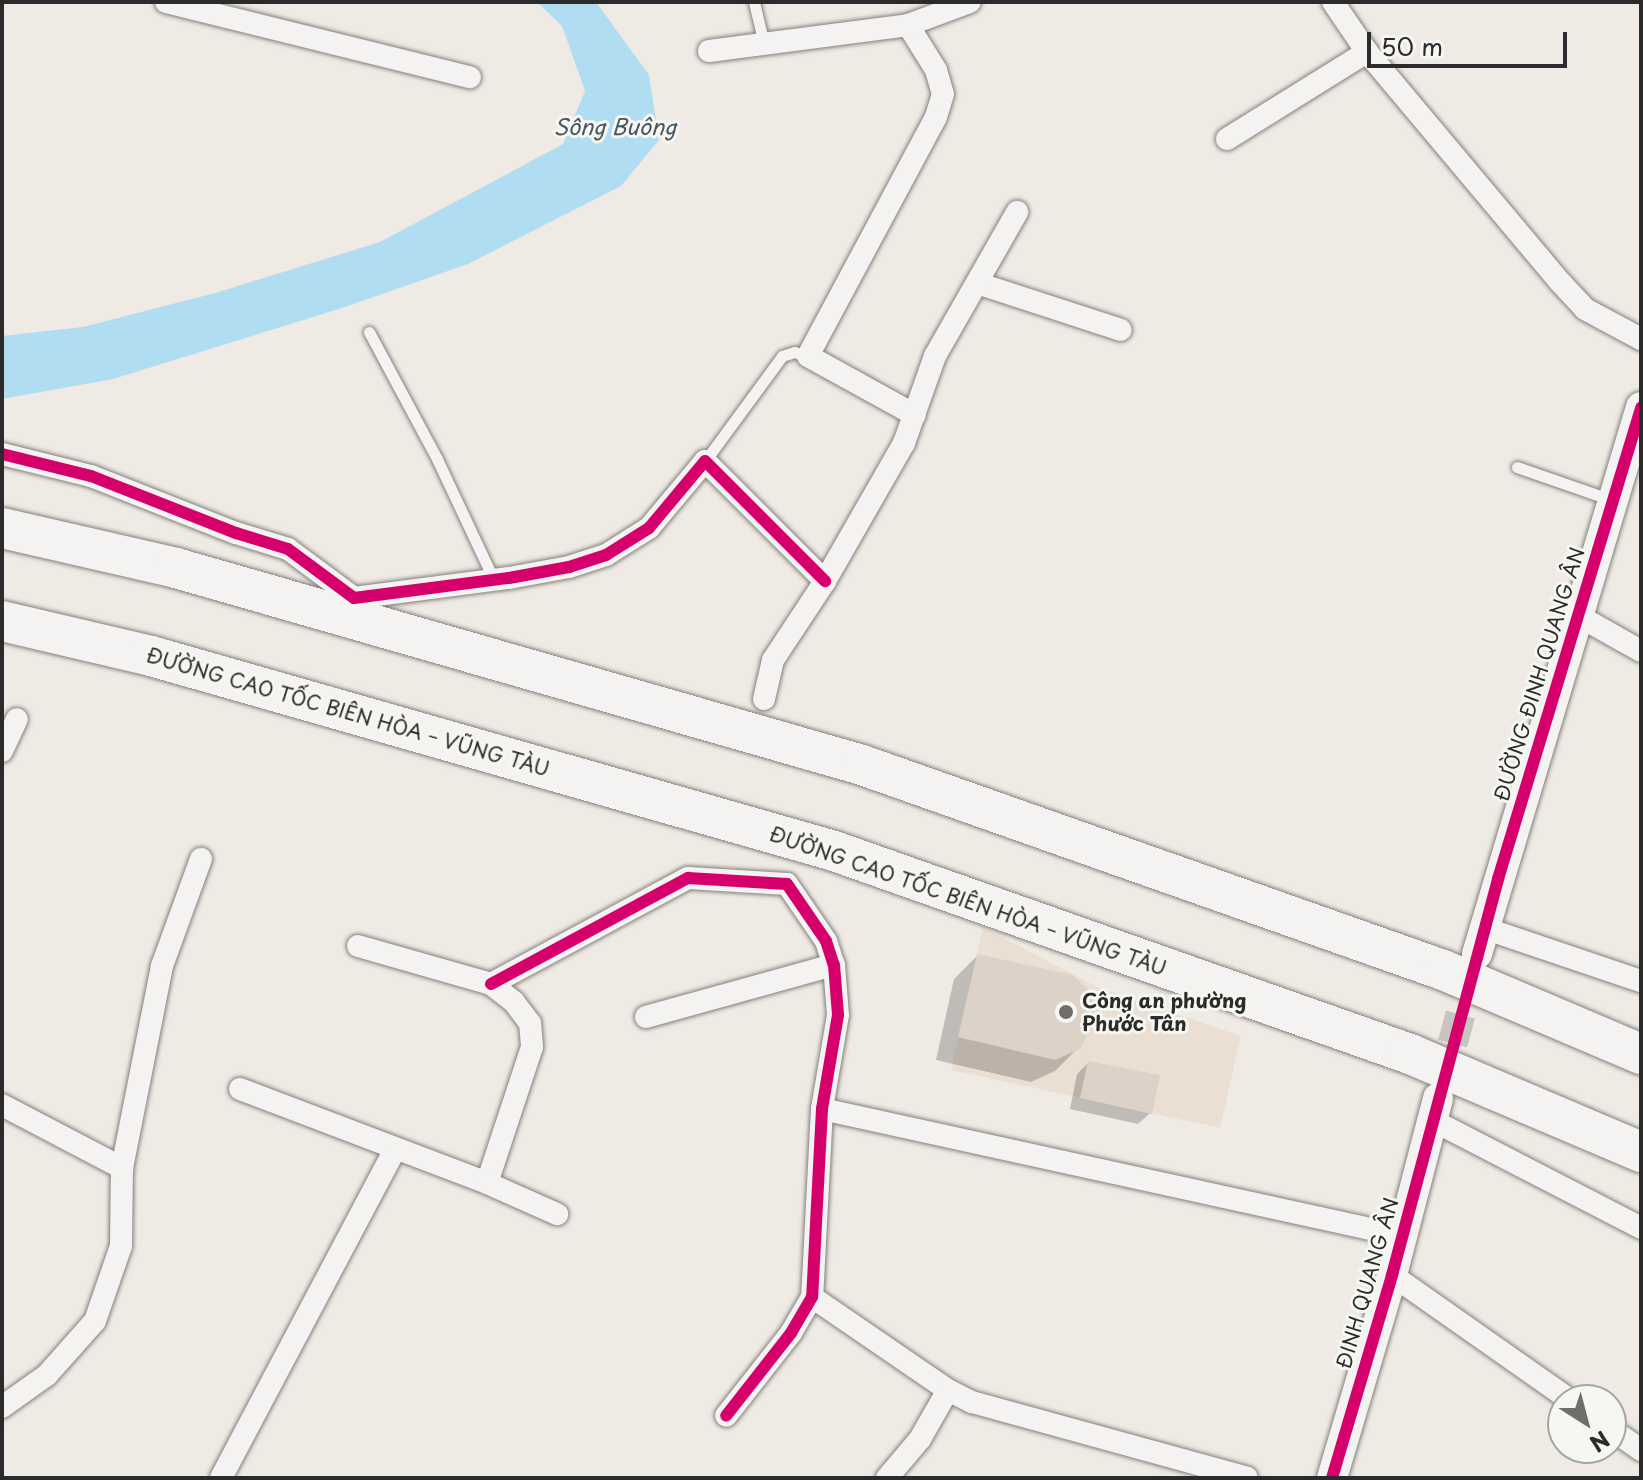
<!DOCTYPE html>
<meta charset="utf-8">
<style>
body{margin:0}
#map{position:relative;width:1643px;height:1480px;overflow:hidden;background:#efeae4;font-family:"Playpen Sans",sans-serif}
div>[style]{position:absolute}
.built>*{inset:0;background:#ebdfd3}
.water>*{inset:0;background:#b1ddf2}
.shadow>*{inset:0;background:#0003}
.building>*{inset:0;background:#dcd2c7}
.secondary-tunnel>*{height:30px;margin-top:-15px;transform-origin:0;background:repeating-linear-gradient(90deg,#c8c4bf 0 30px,transparent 0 45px)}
.roads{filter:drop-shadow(0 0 2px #83817e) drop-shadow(0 0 2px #83817e)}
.lane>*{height:11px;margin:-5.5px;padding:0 5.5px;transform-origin:5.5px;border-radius:5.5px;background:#f4f3f1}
.street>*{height:22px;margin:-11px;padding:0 11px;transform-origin:11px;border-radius:11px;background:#f4f3f1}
.secondary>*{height:30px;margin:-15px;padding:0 15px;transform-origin:15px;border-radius:15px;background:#f4f3f1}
.highway>*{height:40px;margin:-20px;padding:0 20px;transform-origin:20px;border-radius:20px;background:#f4f3f1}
.cycleway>*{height:12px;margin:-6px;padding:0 6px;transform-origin:6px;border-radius:6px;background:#d6006c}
.dots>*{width:22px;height:22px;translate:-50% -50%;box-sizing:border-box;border:4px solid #f6f6f2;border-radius:50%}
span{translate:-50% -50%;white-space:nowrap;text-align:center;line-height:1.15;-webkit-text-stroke:6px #f6f6f2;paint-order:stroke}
.street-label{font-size:20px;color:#2b2b2b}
.poi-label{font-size:20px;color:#2b2b2b;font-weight:700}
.left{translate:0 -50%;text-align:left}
.water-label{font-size:22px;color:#46565e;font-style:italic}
.frame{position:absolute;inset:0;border:4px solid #2b2b2b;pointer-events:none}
.north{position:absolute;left:1547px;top:1384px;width:80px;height:80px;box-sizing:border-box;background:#f6f6f2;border:2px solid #a5a5a2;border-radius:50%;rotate:144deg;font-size:22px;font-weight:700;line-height:32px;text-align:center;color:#2b2b2b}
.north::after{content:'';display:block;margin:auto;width:28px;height:36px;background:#706e6c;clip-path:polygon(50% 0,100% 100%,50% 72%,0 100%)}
.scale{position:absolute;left:1367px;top:32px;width:200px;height:36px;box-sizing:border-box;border:4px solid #2b2b2b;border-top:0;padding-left:10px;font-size:24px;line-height:28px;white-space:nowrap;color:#2b2b2b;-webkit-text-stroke:6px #f6f6f2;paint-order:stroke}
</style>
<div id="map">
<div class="built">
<i style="clip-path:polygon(983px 927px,1097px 987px,1241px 1036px,1220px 1128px,951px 1070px)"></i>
</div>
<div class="water">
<i style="clip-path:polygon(537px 2px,596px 2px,649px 75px,659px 140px,621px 186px,468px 264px,342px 308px,113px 379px,2px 399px,2px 336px,83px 327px,215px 293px,380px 242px,563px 144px,585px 91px,562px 26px)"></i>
</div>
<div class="shadow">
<i style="clip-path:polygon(977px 956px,1078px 1048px,1055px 1071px,1031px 1082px,936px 1060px,954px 979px)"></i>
<i style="clip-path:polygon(1088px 1063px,1150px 1113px,1138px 1124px,1070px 1109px,1077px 1074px)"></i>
</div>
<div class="building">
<i style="clip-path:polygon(977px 954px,1072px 975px,1088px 989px,1094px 1006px,1094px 1023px,1080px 1049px,1055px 1060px,958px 1037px)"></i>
<i style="clip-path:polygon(1088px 1061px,1160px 1075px,1152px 1114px,1080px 1098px)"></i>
</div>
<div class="secondary-tunnel">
<i style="left:1441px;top:1087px;width:127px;rotate:-75deg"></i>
</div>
<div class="roads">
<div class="lane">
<i style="left:754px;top:2px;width:43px;rotate:76.6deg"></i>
<i style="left:369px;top:332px;width:144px;rotate:61.8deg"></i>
<i style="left:437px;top:459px;width:134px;rotate:64.8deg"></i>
<i style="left:705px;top:461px;width:130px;rotate:-53.7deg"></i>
<i style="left:782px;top:356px;width:13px;rotate:-18deg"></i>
<i style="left:794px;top:352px;width:15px;rotate:16deg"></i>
<i style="left:1517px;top:467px;width:101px;rotate:19.2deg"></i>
</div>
<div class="street">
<i style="left:166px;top:2px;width:313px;rotate:13.9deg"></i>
<i style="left:1333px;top:2px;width:60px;rotate:55.8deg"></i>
<i style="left:1367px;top:52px;width:300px;rotate:50deg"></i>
<i style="left:1560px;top:282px;width:37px;rotate:47deg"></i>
<i style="left:1585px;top:309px;width:64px;rotate:28.2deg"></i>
<i style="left:908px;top:25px;width:53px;rotate:58.1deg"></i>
<i style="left:936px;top:70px;width:25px;rotate:74deg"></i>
<i style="left:943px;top:94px;width:24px;rotate:107deg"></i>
<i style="left:936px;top:117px;width:271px;rotate:118.2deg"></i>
<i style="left:808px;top:356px;width:122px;rotate:28.9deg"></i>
<i style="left:709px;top:51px;width:201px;rotate:-7.4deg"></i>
<i style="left:908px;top:25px;width:66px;rotate:-20.4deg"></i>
<i style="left:1227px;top:139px;width:165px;rotate:-31.9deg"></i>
<i style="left:977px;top:283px;width:151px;rotate:18.1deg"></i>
<i style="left:2px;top:454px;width:92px;rotate:13.9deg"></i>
<i style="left:91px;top:476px;width:156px;rotate:21.5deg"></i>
<i style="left:236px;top:533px;width:54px;rotate:17.1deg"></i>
<i style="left:288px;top:549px;width:82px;rotate:36.6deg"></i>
<i style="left:354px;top:598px;width:156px;rotate:-7.4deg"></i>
<i style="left:509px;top:578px;width:61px;rotate:-10.4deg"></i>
<i style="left:569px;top:567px;width:39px;rotate:-18deg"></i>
<i style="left:606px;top:555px;width:51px;rotate:-32.1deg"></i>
<i style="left:649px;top:528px;width:87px;rotate:-50.1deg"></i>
<i style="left:705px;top:461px;width:170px;rotate:45deg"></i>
<i style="left:1577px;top:615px;width:73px;rotate:29.4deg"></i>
<i style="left:764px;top:699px;width:40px;rotate:-77deg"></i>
<i style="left:773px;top:660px;width:95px;rotate:-56.6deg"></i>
<i style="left:825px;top:581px;width:159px;rotate:-60.2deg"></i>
<i style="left:904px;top:443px;width:92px;rotate:-70.4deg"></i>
<i style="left:935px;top:356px;width:166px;rotate:-60.3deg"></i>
<i style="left:2px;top:751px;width:35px;rotate:-65deg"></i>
<i style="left:1484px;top:928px;width:166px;rotate:18.7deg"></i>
<i style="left:358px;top:946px;width:138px;rotate:15.9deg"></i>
<i style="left:491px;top:984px;width:29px;rotate:38deg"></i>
<i style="left:514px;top:1002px;width:26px;rotate:53deg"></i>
<i style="left:530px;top:1023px;width:24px;rotate:85deg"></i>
<i style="left:532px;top:1047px;width:143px;rotate:108.3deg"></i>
<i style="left:491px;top:984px;width:224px;rotate:-28.3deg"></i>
<i style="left:688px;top:878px;width:99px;rotate:3.5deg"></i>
<i style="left:787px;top:884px;width:69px;rotate:55.6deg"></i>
<i style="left:826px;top:941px;width:25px;rotate:72deg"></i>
<i style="left:834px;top:965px;width:50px;rotate:85.4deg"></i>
<i style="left:838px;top:1015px;width:95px;rotate:99.7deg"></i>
<i style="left:822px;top:1109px;width:188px;rotate:93deg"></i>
<i style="left:812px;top:1297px;width:42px;rotate:120.3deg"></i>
<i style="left:791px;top:1333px;width:105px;rotate:128.1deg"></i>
<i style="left:646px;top:1017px;width:195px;rotate:-15.5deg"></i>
<i style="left:240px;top:1089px;width:264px;rotate:20.8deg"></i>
<i style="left:487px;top:1183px;width:77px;rotate:23.9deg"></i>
<i style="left:2px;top:1105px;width:136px;rotate:27.7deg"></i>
<i style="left:822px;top:1109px;width:594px;rotate:12.35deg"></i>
<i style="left:1432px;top:1120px;width:235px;rotate:27.3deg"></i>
<i style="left:1392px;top:1275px;width:218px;rotate:35.1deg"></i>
<i style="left:812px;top:1297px;width:165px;rotate:34.4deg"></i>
<i style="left:948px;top:1390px;width:27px;rotate:27deg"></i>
<i style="left:972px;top:1402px;width:285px;rotate:15.4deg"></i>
<i style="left:2px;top:1407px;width:55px;rotate:-35.4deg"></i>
<i style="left:47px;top:1375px;width:72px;rotate:-48.4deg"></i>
<i style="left:95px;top:1321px;width:79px;rotate:-70.9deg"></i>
<i style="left:121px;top:1246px;width:78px;rotate:-89.3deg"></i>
<i style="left:122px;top:1168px;width:206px;rotate:-78.8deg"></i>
<i style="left:162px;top:966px;width:114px;rotate:-70deg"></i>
<i style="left:1611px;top:1429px;width:37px;rotate:35deg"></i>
<i style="left:221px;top:1478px;width:372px;rotate:-62.1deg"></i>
<i style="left:887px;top:1478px;width:51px;rotate:-49.8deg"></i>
<i style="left:920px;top:1439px;width:56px;rotate:-60.3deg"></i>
</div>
<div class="secondary">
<i style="left:1477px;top:954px;width:571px;rotate:-73.31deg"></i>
<i style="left:1332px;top:1478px;width:212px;rotate:-73.5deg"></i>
<i style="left:1392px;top:1275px;width:183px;rotate:-75.4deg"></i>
</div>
<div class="highway">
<i style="left:2px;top:528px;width:179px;rotate:12.9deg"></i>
<i style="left:176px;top:568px;width:714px;rotate:16.02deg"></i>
<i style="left:862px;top:765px;width:616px;rotate:19.43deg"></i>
<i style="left:1443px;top:970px;width:215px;rotate:23deg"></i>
<i style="left:2px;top:621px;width:153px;rotate:13.2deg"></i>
<i style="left:151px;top:656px;width:710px;rotate:15.93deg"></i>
<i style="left:834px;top:851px;width:611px;rotate:19.41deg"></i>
<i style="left:1410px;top:1054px;width:251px;rotate:23deg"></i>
</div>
</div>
<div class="cycleway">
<i style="left:2px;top:454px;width:92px;rotate:13.9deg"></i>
<i style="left:91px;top:476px;width:156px;rotate:21.5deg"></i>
<i style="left:236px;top:533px;width:54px;rotate:17.1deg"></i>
<i style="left:288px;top:549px;width:82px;rotate:36.6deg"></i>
<i style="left:354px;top:598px;width:156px;rotate:-7.4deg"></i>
<i style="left:509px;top:578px;width:61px;rotate:-10.4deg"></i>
<i style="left:569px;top:567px;width:39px;rotate:-18deg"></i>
<i style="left:606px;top:555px;width:51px;rotate:-32.1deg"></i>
<i style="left:649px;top:528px;width:87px;rotate:-50.1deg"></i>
<i style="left:705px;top:461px;width:170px;rotate:45deg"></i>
<i style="left:491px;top:984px;width:224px;rotate:-28.3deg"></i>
<i style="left:688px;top:878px;width:99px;rotate:3.5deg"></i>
<i style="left:787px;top:884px;width:69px;rotate:55.6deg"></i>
<i style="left:826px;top:941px;width:25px;rotate:72deg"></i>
<i style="left:834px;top:965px;width:50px;rotate:85.4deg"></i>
<i style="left:838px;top:1015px;width:95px;rotate:99.7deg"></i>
<i style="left:822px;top:1109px;width:188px;rotate:93deg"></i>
<i style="left:812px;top:1297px;width:42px;rotate:120.3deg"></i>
<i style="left:791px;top:1333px;width:105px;rotate:128.1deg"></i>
<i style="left:1332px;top:1478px;width:212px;rotate:-73.5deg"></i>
<i style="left:1392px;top:1275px;width:410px;rotate:-75deg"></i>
<i style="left:1498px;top:879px;width:493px;rotate:-73.1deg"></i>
</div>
<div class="dots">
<i style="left:1066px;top:1012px;background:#706e6c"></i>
</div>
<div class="street-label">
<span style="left:1539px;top:674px;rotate:-73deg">ĐƯỜNG ĐINH QUANG ÂN</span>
<span style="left:348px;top:712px;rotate:16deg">ĐƯỜNG CAO TỐC BIÊN HÒA – VŨNG TÀU</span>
<span style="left:968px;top:901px;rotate:19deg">ĐƯỜNG CAO TỐC BIÊN HÒA – VŨNG TÀU</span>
<span style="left:1367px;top:1283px;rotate:-74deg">ĐINH QUANG ÂN</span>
</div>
<div class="poi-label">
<span class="left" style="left:1082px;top:1012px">Công an phường<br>Phước Tân</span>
</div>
<div class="water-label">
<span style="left:615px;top:126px">Sông Buông</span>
</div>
<div class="frame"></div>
<div class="north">N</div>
<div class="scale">50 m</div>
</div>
